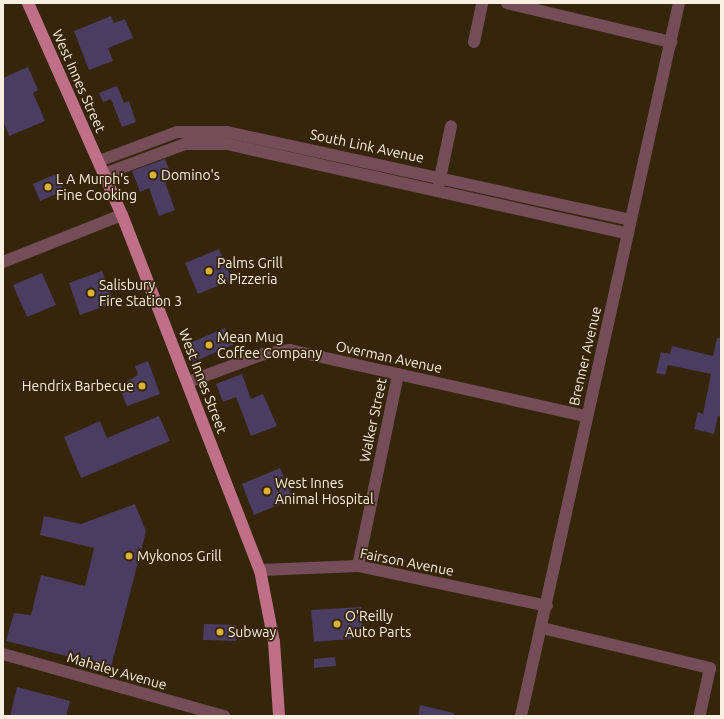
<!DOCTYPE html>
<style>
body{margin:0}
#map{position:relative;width:724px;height:719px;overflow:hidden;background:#35250b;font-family:Ubuntu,sans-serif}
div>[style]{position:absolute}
.building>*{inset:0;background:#4b3c62}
.minor>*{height:12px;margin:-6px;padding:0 6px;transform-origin:6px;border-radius:6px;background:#754d59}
.major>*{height:12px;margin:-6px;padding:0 6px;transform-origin:6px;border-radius:6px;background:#c06f88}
.dots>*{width:11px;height:11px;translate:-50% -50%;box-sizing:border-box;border:2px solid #35250b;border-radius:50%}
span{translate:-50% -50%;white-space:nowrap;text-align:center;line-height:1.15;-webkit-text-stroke:3.5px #35250b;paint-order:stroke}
.street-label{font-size:14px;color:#f9efe0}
.poi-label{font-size:14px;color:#f9efe0}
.left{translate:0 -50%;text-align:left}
.right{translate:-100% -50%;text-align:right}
.frame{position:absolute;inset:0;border:4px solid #f9efe0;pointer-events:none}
</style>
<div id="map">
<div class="building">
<i style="clip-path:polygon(111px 16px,114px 23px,125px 19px,133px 38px,108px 48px,113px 61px,89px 70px,74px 31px)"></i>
<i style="clip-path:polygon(28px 67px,38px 90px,33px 93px,45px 121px,9px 136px,3px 120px,3px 78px)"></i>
<i style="clip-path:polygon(117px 86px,124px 103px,129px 101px,136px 122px,122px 127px,111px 99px,103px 102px,99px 93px)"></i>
<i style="clip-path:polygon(165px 159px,173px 179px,165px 182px,175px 210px,159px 216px,149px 188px,140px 192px,132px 171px)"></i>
<i style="clip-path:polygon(56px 174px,63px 191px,40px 201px,33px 184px)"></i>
<i style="clip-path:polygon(219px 249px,232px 280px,198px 294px,185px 263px)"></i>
<i style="clip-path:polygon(102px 271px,114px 303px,80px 315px,69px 283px)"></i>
<i style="clip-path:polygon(42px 273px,56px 305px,27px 317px,13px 285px)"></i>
<i style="clip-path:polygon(225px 328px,233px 345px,193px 362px,185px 345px)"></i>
<i style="clip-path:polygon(717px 338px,721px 338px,721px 417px,718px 416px,714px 434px,694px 429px,698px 412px,703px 414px,711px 374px,668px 365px,665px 375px,656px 373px,661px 352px,670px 354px,672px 346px,713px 356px)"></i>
<i style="clip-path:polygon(148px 361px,160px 394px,127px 406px,122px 394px,128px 389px,126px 382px,138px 375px,135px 366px)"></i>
<i style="clip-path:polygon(242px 374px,251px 399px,263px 394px,277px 426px,251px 436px,236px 397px,223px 402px,216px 384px)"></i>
<i style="clip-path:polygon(159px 416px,170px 441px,81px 478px,64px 437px,100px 421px,107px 438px)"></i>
<i style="clip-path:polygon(280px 468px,293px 499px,254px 515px,242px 484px)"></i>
<i style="clip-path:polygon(135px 504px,146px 531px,111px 667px,6px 641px,14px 613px,31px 615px,41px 575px,85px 586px,94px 548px,40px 535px,44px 516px,81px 524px)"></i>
<i style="clip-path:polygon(361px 607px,363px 638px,314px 642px,311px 610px)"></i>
<i style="clip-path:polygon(204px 624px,236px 625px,236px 641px,203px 640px)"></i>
<i style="clip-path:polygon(335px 657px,336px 666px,314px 668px,314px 659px)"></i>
<i style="clip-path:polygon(17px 687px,70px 701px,66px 716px,10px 716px)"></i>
<i style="clip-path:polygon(420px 705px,454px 713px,454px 716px,418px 716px)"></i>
</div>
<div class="minor">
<i style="left:507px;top:3px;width:169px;rotate:13.4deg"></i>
<i style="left:474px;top:42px;width:40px;rotate:-78deg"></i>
<i style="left:99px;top:161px;width:83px;rotate:-20.4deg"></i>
<i style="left:177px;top:132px;width:50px"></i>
<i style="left:227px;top:132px;width:413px;rotate:12.3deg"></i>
<i style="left:104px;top:174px;width:86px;rotate:-20.3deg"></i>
<i style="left:185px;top:144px;width:42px"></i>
<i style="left:227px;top:144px;width:411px;rotate:12.6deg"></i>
<i style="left:439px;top:183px;width:58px;rotate:-78.1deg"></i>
<i style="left:3px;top:262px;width:128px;rotate:-21.6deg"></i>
<i style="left:188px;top:382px;width:81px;rotate:-20.2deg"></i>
<i style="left:264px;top:354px;width:26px;rotate:-9deg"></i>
<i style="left:290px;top:350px;width:303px;rotate:12.6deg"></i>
<i style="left:358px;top:566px;width:196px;rotate:-78.2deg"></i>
<i style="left:260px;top:570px;width:98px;rotate:-2.3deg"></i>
<i style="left:358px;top:566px;width:193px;rotate:11.9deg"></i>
<i style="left:542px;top:628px;width:173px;rotate:13.4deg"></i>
<i style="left:710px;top:668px;width:47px;rotate:102.3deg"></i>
<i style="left:3px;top:654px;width:230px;rotate:15.7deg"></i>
<i style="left:521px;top:716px;width:730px;rotate:-77.51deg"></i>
</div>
<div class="major">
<i style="left:28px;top:3px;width:232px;rotate:66.1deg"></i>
<i style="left:122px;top:215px;width:381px;rotate:68.8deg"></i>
<i style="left:260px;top:570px;width:73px;rotate:79deg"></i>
<i style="left:274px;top:642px;width:74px;rotate:86.1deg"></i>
</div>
<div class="dots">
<i style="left:153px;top:175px;background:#dbb233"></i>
<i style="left:48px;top:187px;background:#dbb233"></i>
<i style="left:209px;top:271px;background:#dbb233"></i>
<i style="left:91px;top:293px;background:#dbb233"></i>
<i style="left:209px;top:345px;background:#dbb233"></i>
<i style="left:142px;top:386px;background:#dbb233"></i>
<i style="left:267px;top:491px;background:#dbb233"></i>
<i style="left:129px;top:556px;background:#dbb233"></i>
<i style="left:337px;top:624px;background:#dbb233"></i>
<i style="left:220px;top:632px;background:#dbb233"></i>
</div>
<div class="street-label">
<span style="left:79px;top:81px;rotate:66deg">West Innes Street</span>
<span style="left:367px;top:146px;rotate:12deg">South Link Avenue</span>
<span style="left:585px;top:356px;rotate:-77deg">Brenner Avenue</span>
<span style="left:389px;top:357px;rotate:12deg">Overman Avenue</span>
<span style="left:203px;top:381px;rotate:69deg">West Innes Street</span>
<span style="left:373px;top:420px;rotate:-78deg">Walker Street</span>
<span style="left:407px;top:562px;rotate:11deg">Fairson Avenue</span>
<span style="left:117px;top:671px;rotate:16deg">Mahaley Avenue</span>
</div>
<div class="poi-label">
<span class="left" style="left:161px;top:175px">Domino's</span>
<span class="left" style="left:56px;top:187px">L A Murph's<br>Fine Cooking</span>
<span class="left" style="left:217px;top:271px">Palms Grill<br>&amp; Pizzeria</span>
<span class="left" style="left:99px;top:293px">Salisbury<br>Fire Station 3</span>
<span class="left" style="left:217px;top:345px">Mean Mug<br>Coffee Company</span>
<span class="right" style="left:134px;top:386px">Hendrix Barbecue</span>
<span class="left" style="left:275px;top:491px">West Innes<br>Animal Hospital</span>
<span class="left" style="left:137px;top:556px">Mykonos Grill</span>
<span class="left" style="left:345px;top:624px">O'Reilly<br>Auto Parts</span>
<span class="left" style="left:228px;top:632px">Subway</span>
</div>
<div class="frame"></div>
</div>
